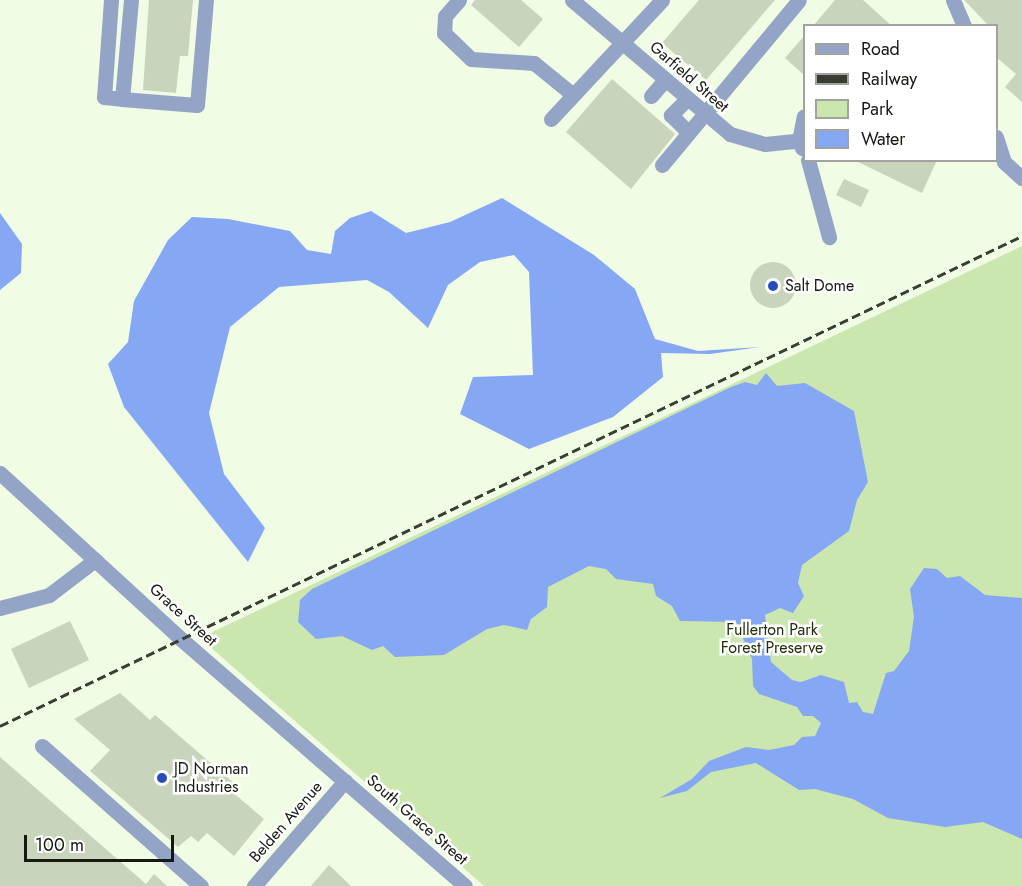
<!DOCTYPE html>
<style>
body{margin:0}
#map{position:relative;width:1022px;height:886px;overflow:hidden;background:#f0fce4;font-family:Jost,sans-serif}
div>[style]{position:absolute}
.green>*{inset:0;background:#cbe6ae}
.water>*{inset:0;background:#86a8f4}
.building>*{inset:0;background:#c9d4bd}
.round{border-radius:50%}
.minor>*{height:15px;margin:-7.5px;padding:0 7.5px;transform-origin:7.5px;border-radius:7.5px;background:#94a4c6}
.rail>*{height:3px;margin-top:-1.5px;transform-origin:0;background:repeating-linear-gradient(90deg,#393e33 0 9px,transparent 0 13.5px)}
.dots>*{width:16px;height:16px;translate:-50% -50%;box-sizing:border-box;border:3px solid #fff;border-radius:50%}
span{translate:-50% -50%;white-space:nowrap;text-align:center;line-height:1.15;-webkit-text-stroke:5px #fff;paint-order:stroke}
.street-label{font-size:16px;color:#151910}
.poi-label{font-size:16px;color:#151910}
.left{translate:0 -50%;text-align:left}
.park-label{font-size:16px;color:#202e0b}
.legend{position:absolute;left:803px;top:24px;width:195px;height:138px;box-sizing:border-box;background:#fff;border:2px solid #a1a39f;margin:0;padding:8px 10px;list-style:none;font-size:18px;color:#151910}
.legend li{display:flex;align-items:center;gap:12px;height:30px}
.legend b{width:30px;border:2px solid #a1a39f}
.scale{position:absolute;left:24px;top:835px;width:150px;height:27px;box-sizing:border-box;border:3px solid #151910;border-top:0;padding-left:8px;font-size:18px;line-height:21px;white-space:nowrap;color:#151910;-webkit-text-stroke:4px #fff;paint-order:stroke}
</style>
<div id="map">
<div class="green">
<i style="clip-path:polygon(1022px 246px,1022px 886px,484px 886px,200px 638px)"></i>
</div>
<div class="water">
<i style="clip-path:polygon(502px 198px,594px 255px,635px 289px,655px 339px,698px 351px,760px 347px,710px 354px,661px 353px,663px 377px,613px 417px,529px 449px,460px 414px,473px 377px,533px 375px,529px 272px,514px 255px,480px 262px,448px 285px,428px 328px,389px 292px,367px 280px,279px 287px,230px 327px,209px 413px,224px 474px,265px 528px,248px 562px,124px 407px,108px 364px,128px 342px,134px 301px,168px 240px,192px 217px,228px 219px,290px 231px,307px 250px,331px 254px,335px 231px,350px 218px,371px 211px,406px 233px,450px 222px)"></i>
<i style="clip-path:polygon(0 213px,22px 244px,21px 273px,0 290px)"></i>
<i style="clip-path:polygon(766px 373px,777px 386px,805px 383px,854px 411px,868px 482px,857px 500px,849px 531px,802px 565px,798px 583px,804px 596px,793px 613px,780px 608px,765px 615px,771px 662px,792px 680px,801px 682px,821px 675px,844px 682px,849px 703px,857px 702px,863px 712px,873px 714px,886px 673px,894px 671px,909px 651px,914px 617px,910px 589px,924px 568px,937px 569px,947px 578px,960px 576px,985px 595px,1022px 598px,1022px 839px,983px 822px,945px 827px,888px 818px,853px 799px,815px 789px,799px 790px,756px 763px,711px 772px,687px 791px,660px 798px,692px 779px,709px 761px,746px 747px,769px 750px,794px 745px,802px 737px,815px 736px,821px 723px,813px 716px,803px 716px,797px 707px,759px 694px,753px 686px,752px 659px,736px 622px,680px 621px,672px 606px,656px 596px,653px 584px,616px 579px,606px 569px,589px 566px,548px 587px,547px 607px,531px 619px,527px 630px,504px 625px,487px 629px,444px 655px,395px 657px,383px 646px,372px 650px,342px 636px,316px 639px,298px 622px,300px 600px,312px 589px,731px 387px,745px 382px,757px 385px)"></i>
</div>
<div class="building">
<i style="clip-path:polygon(149px 0,193px 0,188px 56px,180px 56px,176px 93px,143px 90px)"></i>
<i style="clip-path:polygon(475px 0,521px 0,543px 19px,519px 47px,471px 5px)"></i>
<i style="clip-path:polygon(699px 0,775px 0,706px 80px,662px 43px)"></i>
<i style="clip-path:polygon(835px 0,863px 0,892px 26px,813px 26px)"></i>
<i style="clip-path:polygon(964px 0,1022px 0,1022px 102px,1005px 87px,1016px 74px,996px 57px,996px 26px,989px 26px)"></i>
<i style="clip-path:polygon(804px 36px,804px 75px,785px 58px)"></i>
<i style="clip-path:polygon(612px 79px,675px 134px,631px 189px,566px 132px)"></i>
<i style="clip-path:polygon(854px 160px,937px 160px,922px 193px)"></i>
<i style="clip-path:polygon(844px 179px,869px 190px,861px 207px,836px 195px)"></i>
<i class="round" style="left:750px;top:262px;width:46px;height:46px"></i>
<i style="clip-path:polygon(70px 621px,89px 660px,29px 688px,11px 649px)"></i>
<i style="clip-path:polygon(120px 693px,150px 720px,155px 715px,235px 784px,230px 790px,264px 819px,234px 856px,207px 833px,198px 842px,191px 836px,178px 847px,90px 771px,110px 750px,74px 719px)"></i>
<i style="clip-path:polygon(0 757px,146px 884px,154px 874px,167px 886px,0 886px)"></i>
<i style="clip-path:polygon(329px 865px,351px 886px,311px 886px)"></i>
</div>
<div class="minor">
<i style="left:111px;top:0;width:97px;rotate:94.1deg"></i>
<i style="left:104px;top:97px;width:18px;rotate:6deg"></i>
<i style="left:122px;top:99px;width:99px;rotate:-84.8deg"></i>
<i style="left:459px;top:0;width:21px;rotate:131deg"></i>
<i style="left:445px;top:16px;width:17px;rotate:93deg"></i>
<i style="left:444px;top:33px;width:37px;rotate:44deg"></i>
<i style="left:471px;top:59px;width:63px;rotate:3.6deg"></i>
<i style="left:534px;top:63px;width:49px;rotate:39.2deg"></i>
<i style="left:572px;top:0;width:207px;rotate:40.3deg"></i>
<i style="left:730px;top:134px;width:36px;rotate:16deg"></i>
<i style="left:765px;top:144px;width:39px;rotate:-6deg"></i>
<i style="left:953px;top:0;width:28px;rotate:67deg"></i>
<i style="left:651px;top:96px;width:21px;rotate:-49deg"></i>
<i style="left:122px;top:99px;width:75px;rotate:4.6deg"></i>
<i style="left:197px;top:105px;width:105px;rotate:-85.1deg"></i>
<i style="left:687px;top:99px;width:23px;rotate:135deg"></i>
<i style="left:671px;top:115px;width:24px;rotate:45deg"></i>
<i style="left:551px;top:119px;width:163px;rotate:-47deg"></i>
<i style="left:996px;top:137px;width:26px;rotate:72deg"></i>
<i style="left:1004px;top:162px;width:24px;rotate:42deg"></i>
<i style="left:802px;top:148px;width:8px;rotate:-113deg"></i>
<i style="left:799px;top:141px;width:25px;rotate:-79deg"></i>
<i style="left:808px;top:160px;width:80px;rotate:74.7deg"></i>
<i style="left:662px;top:165px;width:214px;rotate:-50.3deg"></i>
<i style="left:0;top:473px;width:246px;rotate:42.5deg"></i>
<i style="left:181px;top:639px;width:376px;rotate:41deg"></i>
<i style="left:0;top:608px;width:51px;rotate:-14.9deg"></i>
<i style="left:49px;top:595px;width:58px;rotate:-37.3deg"></i>
<i style="left:42px;top:746px;width:212px;rotate:41.4deg"></i>
<i style="left:254px;top:886px;width:139px;rotate:-49.1deg"></i>
</div>
<div class="rail">
<i style="left:0;top:726px;width:1133px;rotate:-25.62deg"></i>
</div>
<div class="dots">
<i style="left:773px;top:286px;background:#274dbc"></i>
<i style="left:162px;top:778px;background:#274dbc"></i>
</div>
<div class="street-label">
<span style="left:689px;top:77px;rotate:41deg">Garfield Street</span>
<span style="left:183px;top:615px;rotate:42deg">Grace Street</span>
<span style="left:417px;top:820px;rotate:41deg">South Grace Street</span>
<span style="left:286px;top:822px;rotate:-49deg">Belden Avenue</span>
</div>
<div class="poi-label">
<span class="left" style="left:785px;top:286px">Salt Dome</span>
<span class="left" style="left:174px;top:778px">JD Norman<br>Industries</span>
</div>
<div class="park-label">
<span style="left:772px;top:639px">Fullerton Park<br>Forest Preserve</span>
</div>
<ul class="legend">
<li><b style="height:8px;background:#94a4c6"></b>Road</li>
<li><b style="height:8px;background:#393e33"></b>Railway</li>
<li><b style="height:16px;background:#cbe6ae"></b>Park</li>
<li><b style="height:16px;background:#86a8f4"></b>Water</li>
</ul>
<div class="scale">100 m</div>
</div>
